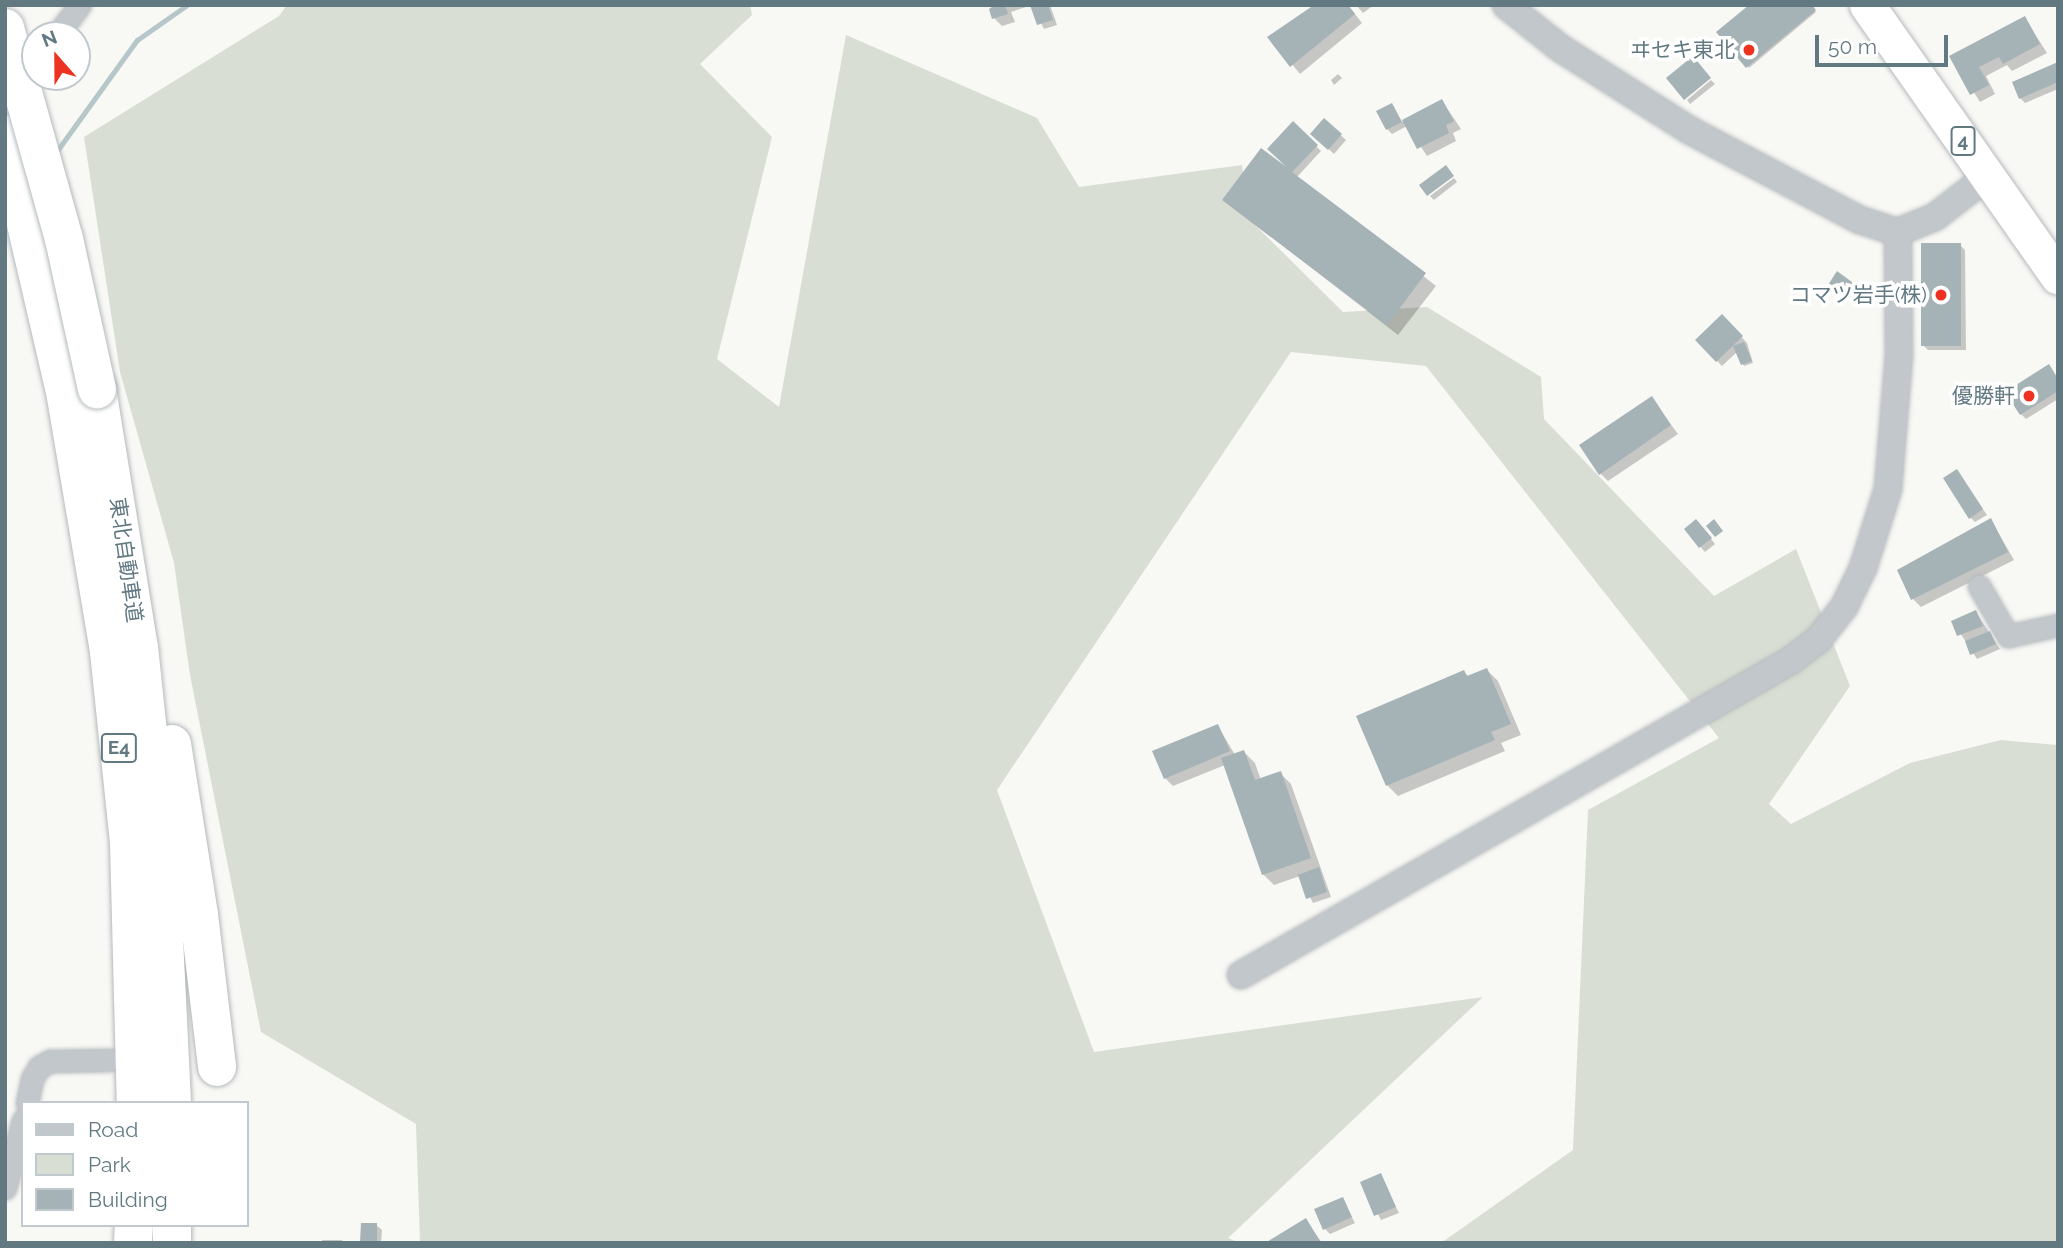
<!DOCTYPE html>
<meta charset="utf-8">
<style>
body{margin:0}
#map{position:relative;width:2063px;height:1248px;overflow:hidden;background:#f8f8f5;font-family:Raleway,"Noto Sans JP",sans-serif}
div>[style]{position:absolute}
.green>*{inset:0;background:#d9ded4}
.shadow>*{inset:0;background:#0003}
.stream>*{height:5px;margin:-2.5px;padding:0 2.5px;transform-origin:2.5px;border-radius:2.5px;background:#b6c7c9}
.building>*{inset:0;background:#a5b2b6}
.roads{filter:drop-shadow(0 0 2px #b4babc) drop-shadow(0 0 2px #b4babc)}
.minor>*{height:21px;margin:-10.5px;padding:0 10.5px;transform-origin:10.5px;border-radius:10.5px;background:#c1c7ca}
.tertiary>*{height:26px;margin:-13px;padding:0 13px;transform-origin:13px;border-radius:13px;background:#c1c7ca}
.trunk>*{height:35px;margin:-17.5px;padding:0 17.5px;transform-origin:17.5px;border-radius:17.5px;background:#fff}
.motorway>*{height:38px;margin:-19px;padding:0 19px;transform-origin:19px;border-radius:19px;background:#fff}
.bridges{filter:drop-shadow(0 0 2px #b4babc) drop-shadow(0 0 2px #b4babc)}
.motorway-bridge>*{height:38px;margin:-19px;padding:0 19px;transform-origin:19px;border-radius:19px;background:#fff}
.dots>*{width:19px;height:19px;translate:-50% -50%;box-sizing:border-box;border:4px solid #fff;border-radius:50%}
span{translate:-50% -50%;white-space:nowrap;text-align:center;line-height:1.15;-webkit-text-stroke:7px #fff;paint-order:stroke}
.shield-label span{padding:2px 5px;background:#fff;border:2px solid;border-radius:5px;-webkit-text-stroke-width:0}
.shield-label{font-size:19px;color:#627982;font-weight:700}
.poi-label{font-size:21px;color:#627982}
.right{translate:-100% -50%;text-align:right}
.street-label{font-size:21px;color:#627982}
.frame{position:absolute;inset:0;border:7px solid #627982;pointer-events:none}
.legend{position:absolute;left:21px;top:1101px;width:228px;height:126px;box-sizing:border-box;background:#fff;border:2px solid #c0c9cd;margin:0;padding:9px 12px;list-style:none;font-size:21px;color:#627982}
.legend li{display:flex;align-items:center;gap:14px;height:35px}
.legend b{width:35px;border:2px solid #c0c9cd}
.north{position:absolute;left:21px;top:21px;width:70px;height:70px;box-sizing:border-box;background:#fff;border:2px solid #c0c9cd;border-radius:50%;rotate:339deg;font-size:19px;font-weight:700;line-height:28px;text-align:center;color:#627982}
.north::after{content:'';display:block;margin:auto;width:24px;height:32px;background:#ed3221;clip-path:polygon(50% 0,100% 100%,50% 72%,0 100%)}
.scale{position:absolute;left:1815px;top:35px;width:133px;height:32px;box-sizing:border-box;border:4px solid #627982;border-top:0;padding-left:9px;font-size:21px;line-height:24px;white-space:nowrap;color:#627982;-webkit-text-stroke:5px #fff;paint-order:stroke}
</style>
<div id="map">
<div class="green">
<i style="clip-path:polygon(287px 5px,750px 5px,752px 15px,700px 64px,772px 137px,717px 359px,779px 407px,846px 35px,1037px 118px,1079px 187px,1242px 165px,1250px 220px,1343px 312px,1427px 307px,1541px 377px,1544px 419px,1714px 596px,1796px 549px,1850px 686px,1769px 804px,1791px 824px,1910px 763px,2001px 740px,2058px 745px,2058px 1243px,1441px 1243px,1573px 1150px,1588px 810px,1719px 738px,1426px 366px,1291px 352px,997px 790px,1094px 1052px,1483px 997px,1228px 1238px,1240px 1243px,420px 1243px,416px 1124px,261px 1032px,190px 675px,174px 563px,120px 372px,84px 137px,279px 16px)"></i>
</div>
<div class="shadow">
<i style="clip-path:polygon(997px 5px,1025px 5px,1026px 7px,1011px 12px,1015px 22px,1002px 26px,994px 18px)"></i>
<i style="clip-path:polygon(1032px 5px,1050px 5px,1057px 25px,1044px 29px)"></i>
<i style="clip-path:polygon(1316px 5px,1348px 5px,1362px 23px,1300px 74px,1270px 37px)"></i>
<i style="clip-path:polygon(1356px 5px,1374px 5px,1363px 13px)"></i>
<i style="clip-path:polygon(1810px 5px,1816px 12px,1749px 68px,1719px 32px)"></i>
<i style="clip-path:polygon(2025px 18px,2047px 53px,2012px 71px,2007px 65px,1986px 76px,1995px 94px,1980px 102px,1951px 56px)"></i>
<i style="clip-path:polygon(2058px 64px,2058px 89px,2025px 103px,2020px 98px)"></i>
<i style="clip-path:polygon(1338px 74px,1342px 78px,1334px 85px,1331px 80px)"></i>
<i style="clip-path:polygon(1711px 80px,1715px 84px,1690px 104px,1687px 100px)"></i>
<i style="clip-path:polygon(1442px 101px,1461px 129px,1453px 133px,1456px 141px,1427px 156px,1407px 126px,1392px 134px,1387px 129px,1391px 105px,1402px 122px)"></i>
<i style="clip-path:polygon(1325px 121px,1346px 140px,1334px 154px,1318px 139px)"></i>
<i style="clip-path:polygon(1293px 123px,1321px 151px,1297px 177px,1436px 286px,1398px 335px,1224px 200px,1293px 175px,1269px 149px)"></i>
<i style="clip-path:polygon(1454px 178px,1457px 182px,1434px 200px,1430px 196px)"></i>
<i style="clip-path:polygon(1960px 245px,1965px 250px,1966px 350px,1928px 350px,1923px 345px)"></i>
<i style="clip-path:polygon(1855px 286px,1860px 291px,1853px 302px,1835px 290px)"></i>
<i style="clip-path:polygon(1722px 316px,1747px 343px,1753px 363px,1744px 366px,1737px 352px,1722px 366px,1697px 340px)"></i>
<i style="clip-path:polygon(2053px 372px,2058px 399px,2026px 419px,2021px 414px)"></i>
<i style="clip-path:polygon(1651px 398px,1678px 434px,1608px 481px,1600px 473px)"></i>
<i style="clip-path:polygon(1957px 471px,1987px 515px,1975px 522px,1970px 517px)"></i>
<i style="clip-path:polygon(1991px 520px,2014px 560px,1921px 607px,1913px 599px)"></i>
<i style="clip-path:polygon(1701px 526px,1715px 544px,1705px 552px,1686px 530px)"></i>
<i style="clip-path:polygon(1976px 612px,2000px 649px,1977px 659px,1953px 622px)"></i>
<i style="clip-path:polygon(1487px 670px,1498px 681px,1521px 735px,1501px 743px,1505px 751px,1398px 796px,1387px 785px,1464px 672px,1469px 677px)"></i>
<i style="clip-path:polygon(1218px 726px,1235px 755px,1244px 752px,1255px 763px,1261px 780px,1280px 773px,1291px 784px,1331px 897px,1313px 903px,1300px 876px,1274px 885px,1263px 874px,1225px 765px,1173px 786px,1165px 778px)"></i>
<i style="clip-path:polygon(1380px 1175px,1399px 1213px,1381px 1220px,1362px 1183px)"></i>
<i style="clip-path:polygon(1342px 1199px,1355px 1223px,1330px 1234px,1325px 1229px)"></i>
<i style="clip-path:polygon(1306px 1220px,1322px 1243px,1269px 1243px)"></i>
<i style="clip-path:polygon(376px 1225px,382px 1230px,381px 1243px,362px 1243px)"></i>
<i style="clip-path:polygon(322px 1240px,342px 1240px,344px 1243px,322px 1243px)"></i>
</div>
<div class="stream">
<i style="left:54px;top:155px;width:142px;rotate:-54.2deg"></i>
<i style="left:137px;top:40px;width:61px;rotate:-35deg"></i>
</div>
<div class="building">
<i style="clip-path:polygon(995px 5px,1005px 5px,1008px 14px,992px 19px,989px 9px)"></i>
<i style="clip-path:polygon(1030px 5px,1048px 5px,1053px 20px,1037px 25px)"></i>
<i style="clip-path:polygon(1314px 5px,1348px 5px,1355px 14px,1290px 67px,1267px 37px)"></i>
<i style="clip-path:polygon(1749px 5px,1812px 5px,1816px 10px,1746px 68px,1716px 32px)"></i>
<i style="clip-path:polygon(2025px 16px,2040px 44px,2003px 64px,1999px 57px,1979px 67px,1989px 85px,1970px 95px,1949px 56px)"></i>
<i style="clip-path:polygon(1693px 56px,1711px 78px,1684px 100px,1666px 78px)"></i>
<i style="clip-path:polygon(2058px 62px,2058px 82px,2019px 99px,2012px 82px)"></i>
<i style="clip-path:polygon(1442px 99px,1454px 121px,1446px 125px,1449px 133px,1417px 149px,1402px 120px)"></i>
<i style="clip-path:polygon(1392px 103px,1402px 122px,1386px 130px,1376px 111px)"></i>
<i style="clip-path:polygon(1324px 118px,1342px 134px,1328px 150px,1310px 134px)"></i>
<i style="clip-path:polygon(1293px 121px,1318px 145px,1292px 172px,1426px 273px,1387px 325px,1222px 200px,1261px 148px,1288px 168px,1267px 149px)"></i>
<i style="clip-path:polygon(1446px 165px,1454px 176px,1427px 196px,1419px 185px)"></i>
<i style="clip-path:polygon(1921px 243px,1961px 243px,1961px 346px,1921px 346px)"></i>
<i style="clip-path:polygon(1837px 271px,1856px 285px,1847px 298px,1828px 285px)"></i>
<i style="clip-path:polygon(1722px 314px,1743px 336px,1716px 362px,1695px 340px)"></i>
<i style="clip-path:polygon(1744px 342px,1752px 361px,1741px 365px,1733px 346px)"></i>
<i style="clip-path:polygon(2049px 364px,2058px 379px,2058px 391px,2020px 415px,2005px 392px)"></i>
<i style="clip-path:polygon(1652px 396px,1671px 425px,1599px 475px,1579px 445px)"></i>
<i style="clip-path:polygon(1957px 469px,1983px 509px,1969px 519px,1943px 478px)"></i>
<i style="clip-path:polygon(1991px 518px,2008px 552px,1911px 600px,1897px 570px)"></i>
<i style="clip-path:polygon(1696px 519px,1712px 538px,1699px 548px,1684px 529px)"></i>
<i style="clip-path:polygon(1714px 519px,1723px 531px,1715px 537px,1706px 526px)"></i>
<i style="clip-path:polygon(1976px 610px,1983px 626px,1957px 636px,1951px 621px)"></i>
<i style="clip-path:polygon(1990px 631px,1996px 644px,1970px 655px,1965px 641px)"></i>
<i style="clip-path:polygon(1487px 668px,1511px 724px,1491px 732px,1495px 740px,1386px 786px,1356px 716px,1464px 670px,1467px 676px)"></i>
<i style="clip-path:polygon(1218px 724px,1230px 751px,1164px 779px,1152px 751px)"></i>
<i style="clip-path:polygon(1244px 750px,1255px 780px,1281px 771px,1311px 858px,1262px 875px,1221px 758px)"></i>
<i style="clip-path:polygon(1319px 867px,1327px 892px,1306px 899px,1298px 875px)"></i>
<i style="clip-path:polygon(1381px 1173px,1396px 1207px,1374px 1216px,1360px 1182px)"></i>
<i style="clip-path:polygon(1343px 1197px,1352px 1217px,1323px 1230px,1314px 1209px)"></i>
<i style="clip-path:polygon(1306px 1218px,1321px 1243px,1265px 1243px)"></i>
<i style="clip-path:polygon(361px 1223px,377px 1223px,377px 1243px,360px 1243px)"></i>
</div>
<div class="roads">
<div class="minor">
<i style="left:57px;top:35px;width:38px;rotate:-53deg"></i>
<i style="left:1979px;top:586px;width:58px;rotate:59.9deg"></i>
<i style="left:2008px;top:636px;width:51px;rotate:-12.4deg"></i>
<i style="left:27px;top:1103px;width:25px;rotate:-78deg"></i>
<i style="left:32px;top:1079px;width:14px;rotate:-60deg"></i>
<i style="left:39px;top:1067px;width:13px;rotate:-29deg"></i>
<i style="left:50px;top:1061px;width:59px;rotate:-1deg"></i>
<i style="left:5px;top:1188px;width:70px;rotate:-75.2deg"></i>
</div>
<div class="tertiary">
<i style="left:1506px;top:5px;width:69px;rotate:38.5deg"></i>
<i style="left:1560px;top:48px;width:153px;rotate:32.4deg"></i>
<i style="left:1689px;top:130px;width:193px;rotate:27.8deg"></i>
<i style="left:1860px;top:220px;width:40px;rotate:18deg"></i>
<i style="left:1898px;top:232px;width:40px;rotate:-22deg"></i>
<i style="left:1935px;top:217px;width:67px;rotate:-37.7deg"></i>
<i style="left:1241px;top:975px;width:632px;rotate:-29.77deg"></i>
<i style="left:1790px;top:661px;width:35px;rotate:-37deg"></i>
<i style="left:1818px;top:640px;width:42px;rotate:-51.8deg"></i>
<i style="left:1844px;top:607px;width:43px;rotate:-64deg"></i>
<i style="left:1863px;top:568px;width:83px;rotate:-72.4deg"></i>
<i style="left:1888px;top:489px;width:133px;rotate:-85.3deg"></i>
<i style="left:1899px;top:356px;width:124px;rotate:-90.5deg"></i>
</div>
<div class="trunk">
<i style="left:1867px;top:5px;width:332px;rotate:54.9deg"></i>
</div>
<div class="motorway">
<i style="left:5px;top:134px;width:270px;rotate:76.9deg"></i>
<i style="left:66px;top:397px;width:259px;rotate:80.4deg"></i>
<i style="left:109px;top:652px;width:192px;rotate:84deg"></i>
<i style="left:129px;top:843px;width:260px;rotate:88.5deg"></i>
<i style="left:97px;top:389px;width:261px;rotate:80.8deg"></i>
<i style="left:139px;top:647px;width:190px;rotate:84deg"></i>
<i style="left:159px;top:836px;width:267px;rotate:87.2deg"></i>
<i style="left:172px;top:744px;width:173px;rotate:81deg"></i>
<i style="left:199px;top:915px;width:153px;rotate:83.2deg"></i>
<i style="left:133px;top:1243px;width:18px;rotate:-87deg"></i>
<i style="left:172px;top:1243px;width:18px;rotate:-90deg"></i>
</div>
</div>
<div class="bridges">
<div class="motorway-bridge">
<i style="left:5px;top:28px;width:219px;rotate:74.4deg"></i>
<i style="left:64px;top:239px;width:154px;rotate:77.6deg"></i>
</div>
</div>
<div class="dots">
<i style="left:1749px;top:50px;background:#ed3221"></i>
<i style="left:1941px;top:295px;background:#ed3221"></i>
<i style="left:2029px;top:396px;background:#ed3221"></i>
</div>
<div class="shield-label">
<span style="left:1963px;top:141px">4</span>
<span style="left:119px;top:748px">E4</span>
</div>
<div class="poi-label">
<span class="right" style="left:1735px;top:50px">ヰセキ東北</span>
<span class="right" style="left:1927px;top:295px">コマツ岩手(株)</span>
<span class="right" style="left:2015px;top:396px">優勝軒</span>
</div>
<div class="street-label">
<span style="left:126px;top:560px;rotate:82deg">東北自動車道</span>
</div>
<div class="frame"></div>
<ul class="legend">
<li><b style="height:9px;background:#c1c7ca"></b>Road</li>
<li><b style="height:19px;background:#d9ded4"></b>Park</li>
<li><b style="height:19px;background:#a5b2b6"></b>Building</li>
</ul>
<div class="north">N</div>
<div class="scale">50 m</div>
</div>
